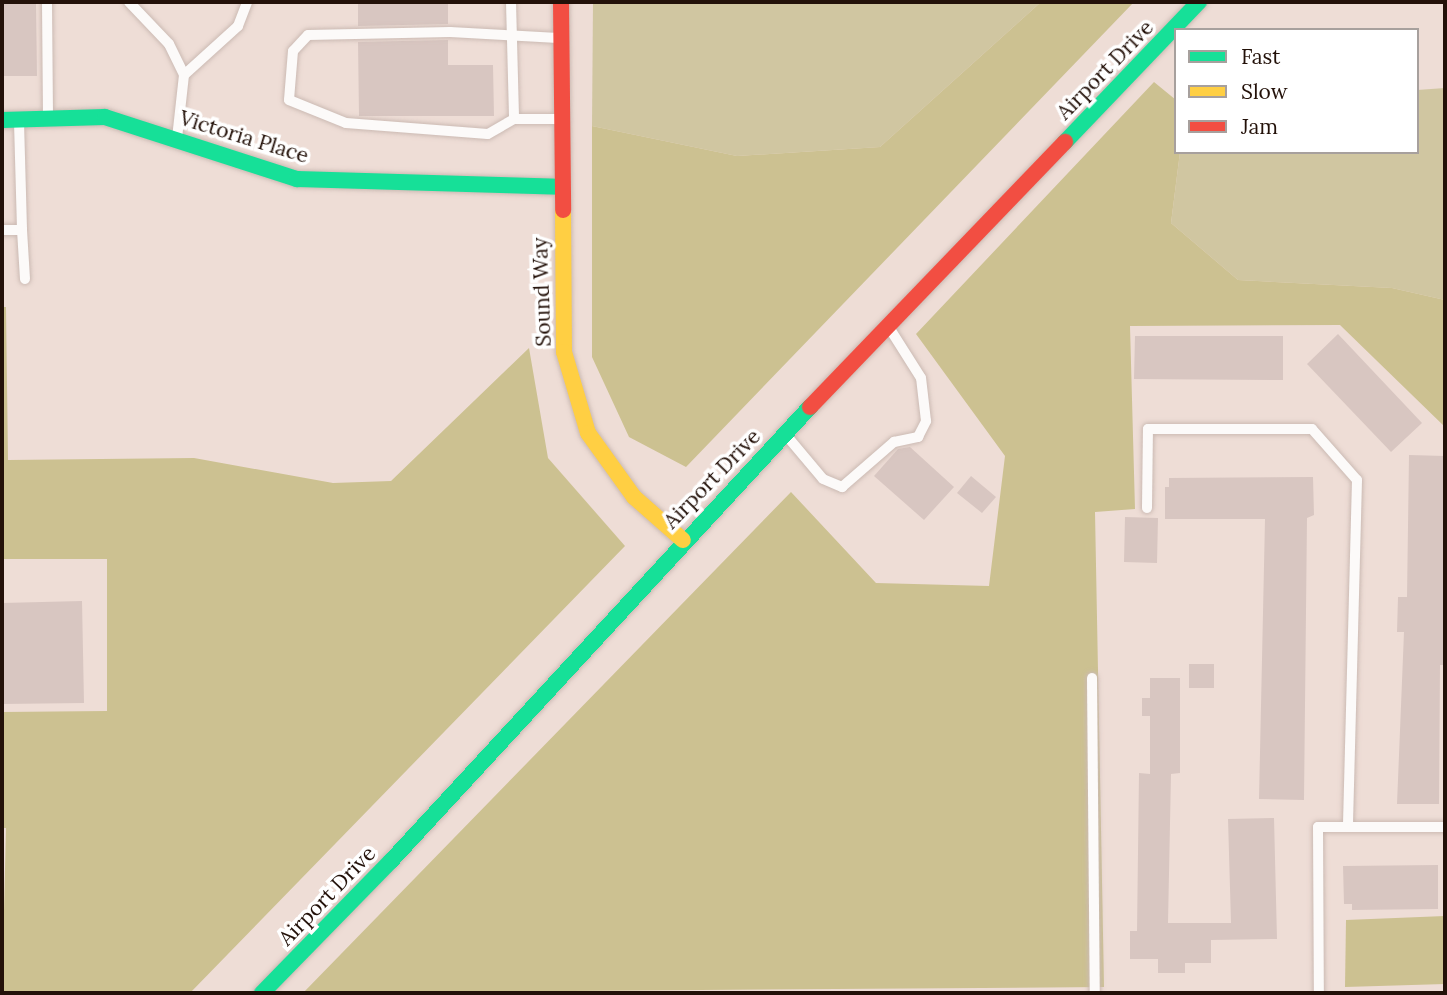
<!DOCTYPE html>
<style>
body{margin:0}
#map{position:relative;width:1447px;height:995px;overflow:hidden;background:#eeddd6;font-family:Lora,serif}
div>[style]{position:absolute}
.green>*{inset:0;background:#d0c6a1}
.forest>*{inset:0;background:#ccc191}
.building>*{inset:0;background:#d8c6c1}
.roads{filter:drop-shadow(0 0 2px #cbbab3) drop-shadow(0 0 2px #cbbab3)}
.lane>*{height:10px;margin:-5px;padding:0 5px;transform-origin:5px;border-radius:5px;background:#fcfaf9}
.fast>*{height:16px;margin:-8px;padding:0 8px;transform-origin:8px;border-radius:8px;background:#16e098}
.slow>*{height:16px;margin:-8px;padding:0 8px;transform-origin:8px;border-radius:8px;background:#ffcf43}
.jam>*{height:16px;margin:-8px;padding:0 8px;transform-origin:8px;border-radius:8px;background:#f24e42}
span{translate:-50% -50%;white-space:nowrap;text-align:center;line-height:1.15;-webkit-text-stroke:7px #fff;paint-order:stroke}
.street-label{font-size:21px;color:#231109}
.frame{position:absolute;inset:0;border:4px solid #231109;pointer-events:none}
.legend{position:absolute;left:1174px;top:28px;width:245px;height:126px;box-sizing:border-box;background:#fff;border:2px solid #a7a09d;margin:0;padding:9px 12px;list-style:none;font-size:21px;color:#231109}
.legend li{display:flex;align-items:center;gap:14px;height:35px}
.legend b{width:35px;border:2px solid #a7a09d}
</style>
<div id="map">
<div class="green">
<i style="clip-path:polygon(593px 2px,1041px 2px,880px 147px,737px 156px,592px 126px)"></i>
<i style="clip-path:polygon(1445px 88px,1445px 300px,1392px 288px,1238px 280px,1171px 223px,1180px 152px,1417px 152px,1417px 90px)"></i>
</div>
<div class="forest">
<i style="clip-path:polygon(1041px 2px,1134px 2px,686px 467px,629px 437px,592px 357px,592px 126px,737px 156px,880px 147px)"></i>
<i style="clip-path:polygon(1154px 82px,1176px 100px,1176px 152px,1180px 152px,1171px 223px,1238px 280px,1392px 288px,1445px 300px,1445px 427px,1340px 325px,1130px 326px,1135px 509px,1095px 512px,1104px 987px,303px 993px,791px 492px,876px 583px,989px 586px,1005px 456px,916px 334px)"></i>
<i style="clip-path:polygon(2px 307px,6px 307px,8px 460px,194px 458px,333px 483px,391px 481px,529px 348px,548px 458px,625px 546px,190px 993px,2px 993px,6px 828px,2px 828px,2px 712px,107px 711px,107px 559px,2px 559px)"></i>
<i style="clip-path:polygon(1445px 916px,1445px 984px,1345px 987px,1346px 920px)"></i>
</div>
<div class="building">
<i style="clip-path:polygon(2px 2px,36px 2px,37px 76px,2px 76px)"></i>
<i style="clip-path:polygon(358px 2px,448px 2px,448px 24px,358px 26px)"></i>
<i style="clip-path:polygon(448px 40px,448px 65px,493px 65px,494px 116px,359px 116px,358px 42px)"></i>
<i style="clip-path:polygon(1338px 334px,1422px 423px,1391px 452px,1307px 364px)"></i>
<i style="clip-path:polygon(1135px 336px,1283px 336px,1283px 380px,1134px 379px)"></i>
<i style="clip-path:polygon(910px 447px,954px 487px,924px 520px,874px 476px,898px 449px)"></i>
<i style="clip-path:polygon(1409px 455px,1445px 456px,1445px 665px,1440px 665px,1439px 804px,1397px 804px,1404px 632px,1397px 632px,1398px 597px,1407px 597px)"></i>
<i style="clip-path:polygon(971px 476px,996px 497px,982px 513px,957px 493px)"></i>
<i style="clip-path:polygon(1313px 477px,1314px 515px,1307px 518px,1304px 800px,1259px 799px,1265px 519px,1165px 519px,1165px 487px,1169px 487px,1169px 478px)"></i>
<i style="clip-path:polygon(1125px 517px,1158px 518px,1157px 563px,1124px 562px)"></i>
<i style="clip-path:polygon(82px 601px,84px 703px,2px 704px,2px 603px)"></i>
<i style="clip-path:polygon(1189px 664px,1214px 664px,1214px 688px,1189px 688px)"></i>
<i style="clip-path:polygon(1150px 678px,1180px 678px,1180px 773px,1171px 774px,1168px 923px,1231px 923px,1228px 819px,1274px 818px,1277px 939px,1211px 940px,1211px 963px,1185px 963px,1185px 973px,1158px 973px,1158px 959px,1130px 959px,1130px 931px,1137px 931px,1139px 773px,1150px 774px,1150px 716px,1142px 716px,1142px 698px,1150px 698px)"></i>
<i style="clip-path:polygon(1438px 865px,1438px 909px,1352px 910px,1352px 904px,1344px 904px,1343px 866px)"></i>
</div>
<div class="roads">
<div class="lane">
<i style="left:47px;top:2px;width:116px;rotate:89.5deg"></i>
<i style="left:129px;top:2px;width:58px;rotate:46.4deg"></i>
<i style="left:169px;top:44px;width:34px;rotate:64deg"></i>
<i style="left:184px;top:75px;width:63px;rotate:96.3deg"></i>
<i style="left:511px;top:2px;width:117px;rotate:88.5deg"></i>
<i style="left:558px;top:38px;width:108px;rotate:-176.8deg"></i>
<i style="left:450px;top:32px;width:142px;rotate:178.8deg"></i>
<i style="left:308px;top:35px;width:22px;rotate:133deg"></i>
<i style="left:293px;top:51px;width:49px;rotate:94.7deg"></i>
<i style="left:289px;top:100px;width:61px;rotate:22deg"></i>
<i style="left:346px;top:123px;width:142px;rotate:4.4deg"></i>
<i style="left:488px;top:134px;width:30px;rotate:-30deg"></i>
<i style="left:514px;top:119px;width:45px"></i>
<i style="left:184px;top:75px;width:73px;rotate:-42.2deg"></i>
<i style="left:238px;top:26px;width:26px;rotate:-69deg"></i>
<i style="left:19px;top:122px;width:108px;rotate:88.4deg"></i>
<i style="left:2px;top:230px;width:20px"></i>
<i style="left:22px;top:230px;width:49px;rotate:86.5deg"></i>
<i style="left:786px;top:435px;width:57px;rotate:49.9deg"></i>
<i style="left:823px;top:479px;width:21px;rotate:23deg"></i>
<i style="left:842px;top:487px;width:69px;rotate:-40.9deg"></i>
<i style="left:894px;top:442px;width:25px;rotate:-12deg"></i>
<i style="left:918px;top:437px;width:18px;rotate:-63deg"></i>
<i style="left:926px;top:421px;width:43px;rotate:-96.6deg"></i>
<i style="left:921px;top:378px;width:58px;rotate:-122.3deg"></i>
<i style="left:1147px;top:508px;width:79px;rotate:-89.3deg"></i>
<i style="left:1148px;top:429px;width:164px"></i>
<i style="left:1312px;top:429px;width:68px;rotate:48.6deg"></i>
<i style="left:1357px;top:480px;width:347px;rotate:91.5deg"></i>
<i style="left:1348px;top:827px;width:30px;rotate:180deg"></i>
<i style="left:1318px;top:827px;width:166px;rotate:89.7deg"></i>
<i style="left:1092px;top:678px;width:315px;rotate:89.5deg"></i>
<i style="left:1348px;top:827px;width:97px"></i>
</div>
<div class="fast">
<i style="left:2px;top:120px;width:103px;rotate:-1.7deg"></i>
<i style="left:105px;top:117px;width:202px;rotate:17.9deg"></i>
<i style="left:297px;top:179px;width:263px;rotate:1.7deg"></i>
<i style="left:1065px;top:142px;width:194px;rotate:-46.3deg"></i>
<i style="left:262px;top:993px;width:185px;rotate:-45.7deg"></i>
<i style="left:391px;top:861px;width:618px;rotate:-47.3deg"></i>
</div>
<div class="slow">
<i style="left:563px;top:210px;width:142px;rotate:89.6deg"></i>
<i style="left:564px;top:352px;width:84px;rotate:73.5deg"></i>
<i style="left:588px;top:433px;width:79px;rotate:54.3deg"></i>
<i style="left:634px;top:497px;width:65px;rotate:41.3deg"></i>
</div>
<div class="jam">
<i style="left:561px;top:2px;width:208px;rotate:89.4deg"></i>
<i style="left:810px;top:407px;width:368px;rotate:-46.1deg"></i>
</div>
</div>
<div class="street-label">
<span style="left:1105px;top:70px;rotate:-46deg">Airport Drive</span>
<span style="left:244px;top:137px;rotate:17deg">Victoria Place</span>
<span style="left:542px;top:292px;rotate:-92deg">Sound Way</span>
<span style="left:712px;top:479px;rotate:-46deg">Airport Drive</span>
<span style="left:327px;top:896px;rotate:-46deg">Airport Drive</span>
</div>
<div class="frame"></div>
<ul class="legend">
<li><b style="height:9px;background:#16e098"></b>Fast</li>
<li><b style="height:9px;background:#ffcf43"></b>Slow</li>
<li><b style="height:9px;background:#f24e42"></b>Jam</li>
</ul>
</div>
